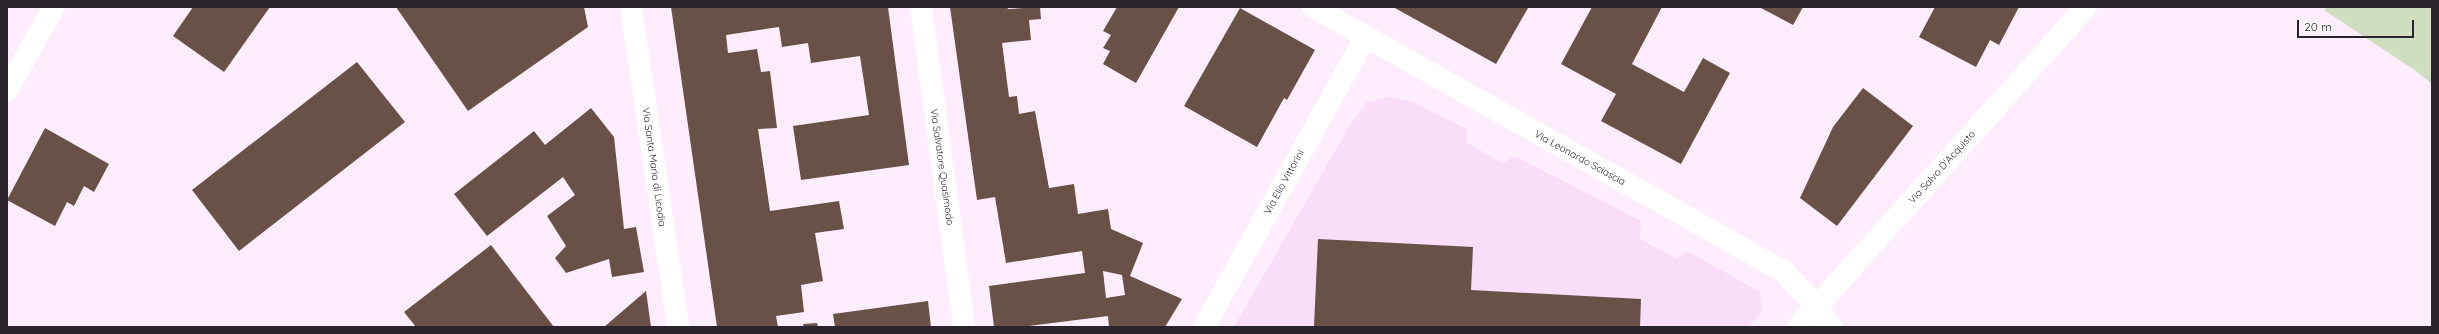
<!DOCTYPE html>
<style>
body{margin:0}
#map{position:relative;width:2439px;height:334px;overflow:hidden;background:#feedfd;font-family:Quicksand,sans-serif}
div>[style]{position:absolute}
.built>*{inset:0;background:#f9def8}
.green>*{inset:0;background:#d1ddc0}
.building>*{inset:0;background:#695148}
.minor>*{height:22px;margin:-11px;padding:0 11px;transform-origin:11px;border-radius:11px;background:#fff}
.tertiary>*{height:22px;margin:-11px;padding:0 11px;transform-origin:11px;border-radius:11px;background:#fff}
span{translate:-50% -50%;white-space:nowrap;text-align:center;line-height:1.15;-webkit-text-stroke:4px #fff;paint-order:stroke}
.street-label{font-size:10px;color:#2c242c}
.frame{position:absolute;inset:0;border:8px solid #2c242c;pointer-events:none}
.scale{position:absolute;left:2297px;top:20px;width:117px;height:18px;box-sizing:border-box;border:2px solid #2c242c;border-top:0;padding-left:5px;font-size:12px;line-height:14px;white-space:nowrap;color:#2c242c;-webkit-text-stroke:3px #fff;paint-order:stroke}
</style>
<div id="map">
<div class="built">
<i style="clip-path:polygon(1389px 97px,1412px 102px,1467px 129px,1467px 143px,1503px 163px,1515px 156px,1641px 221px,1640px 239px,1677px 259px,1687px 251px,1760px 292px,1762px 311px,1748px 327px,1234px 327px,1350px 125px,1367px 102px)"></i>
</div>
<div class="green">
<i style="clip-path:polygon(2327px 7px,2432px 7px,2432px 84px,2416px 71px,2324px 10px)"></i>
</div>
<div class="building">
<i style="clip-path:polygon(193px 7px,270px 7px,224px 72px,173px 36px)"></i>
<i style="clip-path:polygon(396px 7px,584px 7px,588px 27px,468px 111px)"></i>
<i style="clip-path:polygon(671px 7px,888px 7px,909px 165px,801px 180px,793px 126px,869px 115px,860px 56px,811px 63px,808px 43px,782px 47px,779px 27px,726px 35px,728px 53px,757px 49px,761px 72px,770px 71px,777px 128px,758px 129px,770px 211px,839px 201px,844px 229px,815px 233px,823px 281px,801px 285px,804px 312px,776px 316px,778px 327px,717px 327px)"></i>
<i style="clip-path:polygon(evenodd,950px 7px,1007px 7px,1008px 9px,1040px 7px,1041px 19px,1029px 20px,1031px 40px,1002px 43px,1009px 97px,1017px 96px,1019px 114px,1035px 111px,1049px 188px,1074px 184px,1078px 214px,1108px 209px,1111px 229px,1143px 243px,1130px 276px,1182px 299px,1165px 327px,1109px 327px,1108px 316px,1021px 327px,994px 327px,989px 286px,1085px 273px,1082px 251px,1006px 263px,995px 197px,977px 200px,950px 7px,1103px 271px,1122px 275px,1125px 295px,1106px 298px,1103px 271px)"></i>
<i style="clip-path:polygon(1117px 7px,1179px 7px,1136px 83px,1103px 64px,1110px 51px,1103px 48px,1111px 35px,1103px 31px)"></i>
<i style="clip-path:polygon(1393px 7px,1526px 7px,1528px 8px,1496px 64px)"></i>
<i style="clip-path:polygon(1592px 7px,1662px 7px,1632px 64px,1684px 92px,1703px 58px,1730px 73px,1681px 164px,1601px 121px,1616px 94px,1561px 64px)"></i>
<i style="clip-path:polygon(1759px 7px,1803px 7px,1793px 25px)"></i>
<i style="clip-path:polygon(1935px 7px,2019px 7px,1999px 45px,1990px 40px,1976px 67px,1919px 37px)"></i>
<i style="clip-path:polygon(1240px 8px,1315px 50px,1287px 100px,1284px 98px,1257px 147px,1184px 106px)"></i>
<i style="clip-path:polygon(357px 62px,405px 122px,239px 251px,192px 190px)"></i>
<i style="clip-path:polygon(1863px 88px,1913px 126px,1837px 226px,1800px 198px,1833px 127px)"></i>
<i style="clip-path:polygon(591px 108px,614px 137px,624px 229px,636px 227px,644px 272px,612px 277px,609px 259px,566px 273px,555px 258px,566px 246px,547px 216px,575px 195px,563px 177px,487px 236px,454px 194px,534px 131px,545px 145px)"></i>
<i style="clip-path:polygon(45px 128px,109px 164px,94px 192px,84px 186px,74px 206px,67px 202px,55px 226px,7px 200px)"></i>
<i style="clip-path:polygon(1318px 239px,1473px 247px,1471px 290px,1641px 299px,1640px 327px,1314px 326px)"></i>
<i style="clip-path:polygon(491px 245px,554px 327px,416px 327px,404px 312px)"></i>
<i style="clip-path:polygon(646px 291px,651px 327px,604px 327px)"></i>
<i style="clip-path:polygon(928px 301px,931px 327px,835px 327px,833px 314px)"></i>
<i style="clip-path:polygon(817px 323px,818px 327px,804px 327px,803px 324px)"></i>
</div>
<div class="minor">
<i style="left:921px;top:7px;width:323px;rotate:82.3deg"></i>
<i style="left:1313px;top:7px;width:539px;rotate:29.32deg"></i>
<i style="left:1783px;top:271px;width:48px;rotate:46.7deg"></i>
<i style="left:1816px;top:306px;width:26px;rotate:54deg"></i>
<i style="left:1204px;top:327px;width:331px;rotate:-60.9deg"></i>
<i style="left:1798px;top:327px;width:431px;rotate:-48deg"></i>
</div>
<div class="tertiary">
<i style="left:631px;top:7px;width:323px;rotate:81.6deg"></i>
<i style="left:7px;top:90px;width:95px;rotate:-60.5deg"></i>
</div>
<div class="street-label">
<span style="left:1580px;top:158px;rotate:29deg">Via Leonardo Sciascia</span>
<span style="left:654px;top:167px;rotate:82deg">Via Santa Maria di Licodia</span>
<span style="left:942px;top:167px;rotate:82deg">Via Salvatore Quasimodo</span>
<span style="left:1942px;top:167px;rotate:-48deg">Via Salvo D'Acquisto</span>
<span style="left:1284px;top:182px;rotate:-61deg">Via Elio Vittorini</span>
</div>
<div class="frame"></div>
<div class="scale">20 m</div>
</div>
